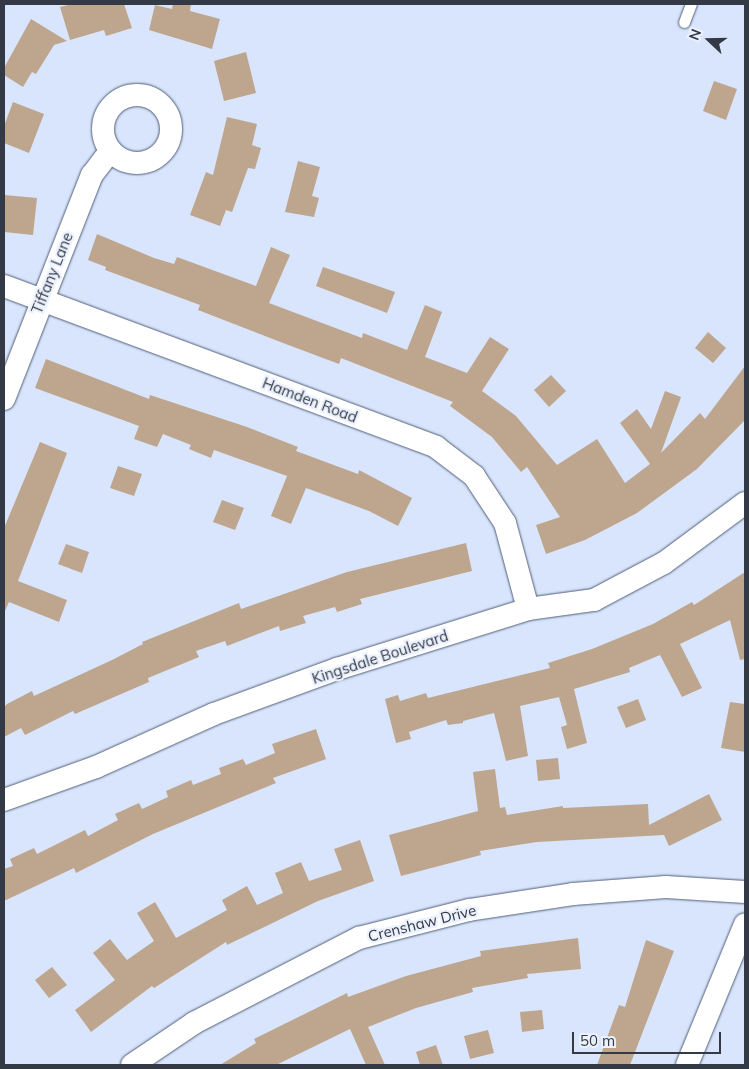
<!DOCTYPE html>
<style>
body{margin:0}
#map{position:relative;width:749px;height:1069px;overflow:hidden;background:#d8e5fd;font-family:Mulish,sans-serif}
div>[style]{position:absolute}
.building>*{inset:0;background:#bea68e}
.roads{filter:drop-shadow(0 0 1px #505e76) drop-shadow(0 0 1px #505e76)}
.service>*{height:11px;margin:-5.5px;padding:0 5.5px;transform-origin:5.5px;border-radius:5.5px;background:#fff}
.minor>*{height:22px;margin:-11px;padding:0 11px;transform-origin:11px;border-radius:11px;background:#fff}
.minor>.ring{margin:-11px;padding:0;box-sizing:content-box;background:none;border:22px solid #fff;border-radius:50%}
span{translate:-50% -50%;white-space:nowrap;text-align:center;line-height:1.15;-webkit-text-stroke:4.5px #ebf2fe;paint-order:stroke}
.street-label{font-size:15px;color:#333a45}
.frame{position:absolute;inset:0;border:5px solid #333a45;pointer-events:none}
.north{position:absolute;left:684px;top:15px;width:50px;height:50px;-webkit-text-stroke:4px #ebf2fe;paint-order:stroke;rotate:291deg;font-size:14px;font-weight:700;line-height:20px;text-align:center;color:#333a45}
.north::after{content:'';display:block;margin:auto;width:18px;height:22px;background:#333a45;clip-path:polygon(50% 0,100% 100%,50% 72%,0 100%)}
.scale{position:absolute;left:572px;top:1032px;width:149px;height:22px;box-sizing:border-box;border:2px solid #333a45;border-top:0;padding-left:6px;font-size:15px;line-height:18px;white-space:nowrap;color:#333a45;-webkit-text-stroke:4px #ebf2fe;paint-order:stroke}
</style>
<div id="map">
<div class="building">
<i style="clip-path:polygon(72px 4px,124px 4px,132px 28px,106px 36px,104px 30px,70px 40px,60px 7px)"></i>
<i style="clip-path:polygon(173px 4px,191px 4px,190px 11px,220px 19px,212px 49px,149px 30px,155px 5px,172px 9px)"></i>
<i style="clip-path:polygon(31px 19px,67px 41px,54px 45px,36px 74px,32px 72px,23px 87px,4px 75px,4px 68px)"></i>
<i style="clip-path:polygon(246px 52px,256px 93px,224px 101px,214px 61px)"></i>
<i style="clip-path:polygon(714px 81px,737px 89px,726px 120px,703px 111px)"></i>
<i style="clip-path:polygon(13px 102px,44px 114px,29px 153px,4px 143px,4px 126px)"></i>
<i style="clip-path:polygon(227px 117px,257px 124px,252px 145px,261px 148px,255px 169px,248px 168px,232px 212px,226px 210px,220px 226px,190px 215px,206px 172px,213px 175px)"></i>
<i style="clip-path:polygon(298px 161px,320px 167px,312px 196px,319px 198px,314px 217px,285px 212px)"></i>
<i style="clip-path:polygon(4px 195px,37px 198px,33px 235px,4px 232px)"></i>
<i style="clip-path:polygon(97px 234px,154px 258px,174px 264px,177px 257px,256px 286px,271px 247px,290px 255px,269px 303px,362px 338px,363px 333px,407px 350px,425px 305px,442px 312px,425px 357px,467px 373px,490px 337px,509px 349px,482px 391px,516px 416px,557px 465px,597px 439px,625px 483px,650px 464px,620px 423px,637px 409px,651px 429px,665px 391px,681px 397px,661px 453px,700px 413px,705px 419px,745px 366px,745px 420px,697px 469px,637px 513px,585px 540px,546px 554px,536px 525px,560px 517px,527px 467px,521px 472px,492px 437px,450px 406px,453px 402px,341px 358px,339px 364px,283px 343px,198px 310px,200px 305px,105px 270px,106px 267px,88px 260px)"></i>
<i style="clip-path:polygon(323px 267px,395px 292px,387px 313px,316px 286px)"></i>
<i style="clip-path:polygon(708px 332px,726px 348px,713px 363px,695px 348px)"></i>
<i style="clip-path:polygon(46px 359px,149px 399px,150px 395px,247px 427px,298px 447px,296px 451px,358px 474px,359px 470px,412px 498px,398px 526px,369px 511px,306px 488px,291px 524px,271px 516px,287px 476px,214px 450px,211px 458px,189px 449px,191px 445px,163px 434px,157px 447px,134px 439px,139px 426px,35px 388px)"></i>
<i style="clip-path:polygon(551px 375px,566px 391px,549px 407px,534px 390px)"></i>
<i style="clip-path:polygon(40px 442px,67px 453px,18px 581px,67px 600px,59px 622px,9px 602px,4px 613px,4px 528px)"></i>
<i style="clip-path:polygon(118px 466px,142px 474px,134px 496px,110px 488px)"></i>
<i style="clip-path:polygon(222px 500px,244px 508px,235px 530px,213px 522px)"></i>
<i style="clip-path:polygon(466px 543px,472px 571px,360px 599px,362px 604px,337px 612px,335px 607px,303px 616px,306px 623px,280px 631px,279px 626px,227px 646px,225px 641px,196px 651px,199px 657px,148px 678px,149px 682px,75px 714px,73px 711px,25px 735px,21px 728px,4px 737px,4px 707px,7px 704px,32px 691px,34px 696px,112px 660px,143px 644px,142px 642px,239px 603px,241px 609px,347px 572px)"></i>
<i style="clip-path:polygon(66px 544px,89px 552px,82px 573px,58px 564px)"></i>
<i style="clip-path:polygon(745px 572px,745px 659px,740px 660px,730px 620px,680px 644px,702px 688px,682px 697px,660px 655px,629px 668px,630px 672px,574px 689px,587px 743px,567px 749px,561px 727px,567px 725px,559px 697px,520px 706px,528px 756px,506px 761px,494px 713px,463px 721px,463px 723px,448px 725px,446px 720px,409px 732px,411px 739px,396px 743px,385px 699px,398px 695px,400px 701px,426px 693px,428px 698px,550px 668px,548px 663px,592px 649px,653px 624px,692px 602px,694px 605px)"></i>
<i style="clip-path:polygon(638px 699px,646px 720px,626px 728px,617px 707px)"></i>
<i style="clip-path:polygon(730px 702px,745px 704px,745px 752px,721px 748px)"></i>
<i style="clip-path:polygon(316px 729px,326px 759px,273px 778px,276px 783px,153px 834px,76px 873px,74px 868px,4px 901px,4px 869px,13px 866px,10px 859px,34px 848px,37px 854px,85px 830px,88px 836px,118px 820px,115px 814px,139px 803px,142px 809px,168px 797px,166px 791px,191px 780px,193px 785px,221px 774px,219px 768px,243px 759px,246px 765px,275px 753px,272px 744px)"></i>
<i style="clip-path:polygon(558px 758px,560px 779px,538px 781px,536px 760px)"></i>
<i style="clip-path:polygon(495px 769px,500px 808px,505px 807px,507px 815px,563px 806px,563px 808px,648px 804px,649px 825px,709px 794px,722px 820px,669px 846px,664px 835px,537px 842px,480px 851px,481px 855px,401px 876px,389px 835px,478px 811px,473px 772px)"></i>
<i style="clip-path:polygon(360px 840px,374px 881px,318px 901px,227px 945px,226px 942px,154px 988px,152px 986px,91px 1032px,75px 1010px,115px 980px,93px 953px,110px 939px,127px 960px,154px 941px,137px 913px,155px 902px,176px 938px,227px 910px,222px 900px,247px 886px,257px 905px,283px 893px,275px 873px,301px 862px,309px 881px,342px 870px,334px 849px)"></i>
<i style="clip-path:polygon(578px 938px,581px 969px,527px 974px,528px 978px,472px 988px,473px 992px,416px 1008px,368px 1027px,385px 1065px,366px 1065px,350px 1029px,276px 1065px,220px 1065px,256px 1043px,254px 1039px,347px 993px,348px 997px,406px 976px,481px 956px,480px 951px)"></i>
<i style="clip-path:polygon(646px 940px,674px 951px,630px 1065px,597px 1065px,619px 1005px,625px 1007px)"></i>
<i style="clip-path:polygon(52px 967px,67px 985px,49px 998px,35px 980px)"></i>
<i style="clip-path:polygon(542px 1010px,544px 1029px,522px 1032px,520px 1012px)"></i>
<i style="clip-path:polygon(488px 1030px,494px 1053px,470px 1059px,464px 1036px)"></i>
<i style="clip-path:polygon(436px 1045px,443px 1065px,420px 1065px,416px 1052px)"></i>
</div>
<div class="roads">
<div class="service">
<i style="left:684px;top:22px;width:19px;rotate:-69deg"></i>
</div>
<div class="minor">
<i class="ring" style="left:103px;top:95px;width:46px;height:46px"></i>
<i style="left:4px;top:286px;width:461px;rotate:20.4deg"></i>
<i style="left:436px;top:447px;width:48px;rotate:37.3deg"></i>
<i style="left:474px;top:476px;width:56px;rotate:56.6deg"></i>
<i style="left:505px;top:523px;width:89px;rotate:75deg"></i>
<i style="left:4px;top:399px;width:241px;rotate:-68.6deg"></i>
<i style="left:92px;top:175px;width:30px;rotate:-53deg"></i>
<i style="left:4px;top:800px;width:98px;rotate:-19.7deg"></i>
<i style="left:96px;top:767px;width:129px;rotate:-24.2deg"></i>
<i style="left:214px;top:714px;width:131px;rotate:-20.1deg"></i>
<i style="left:337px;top:669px;width:200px;rotate:-17.4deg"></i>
<i style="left:528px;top:609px;width:67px;rotate:-7.8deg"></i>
<i style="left:594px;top:600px;width:79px;rotate:-27.9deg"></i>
<i style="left:664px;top:563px;width:101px;rotate:-36.5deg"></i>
<i style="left:132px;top:1065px;width:75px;rotate:-34.1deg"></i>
<i style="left:194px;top:1023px;width:186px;rotate:-27.3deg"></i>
<i style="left:359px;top:938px;width:114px;rotate:-14.3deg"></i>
<i style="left:469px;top:910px;width:105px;rotate:-8.7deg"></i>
<i style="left:573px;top:894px;width:93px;rotate:-4.3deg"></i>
<i style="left:666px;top:887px;width:79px;rotate:3.6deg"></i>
<i style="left:687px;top:1065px;width:152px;rotate:-67.6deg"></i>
</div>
</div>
<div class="street-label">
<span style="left:52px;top:273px;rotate:-68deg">Tiffany Lane</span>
<span style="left:310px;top:400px;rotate:21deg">Hamden Road</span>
<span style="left:380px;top:657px;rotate:-18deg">Kingsdale Boulevard</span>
<span style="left:422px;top:923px;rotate:-14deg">Crenshaw Drive</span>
</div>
<div class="frame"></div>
<div class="north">N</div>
<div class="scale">50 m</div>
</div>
